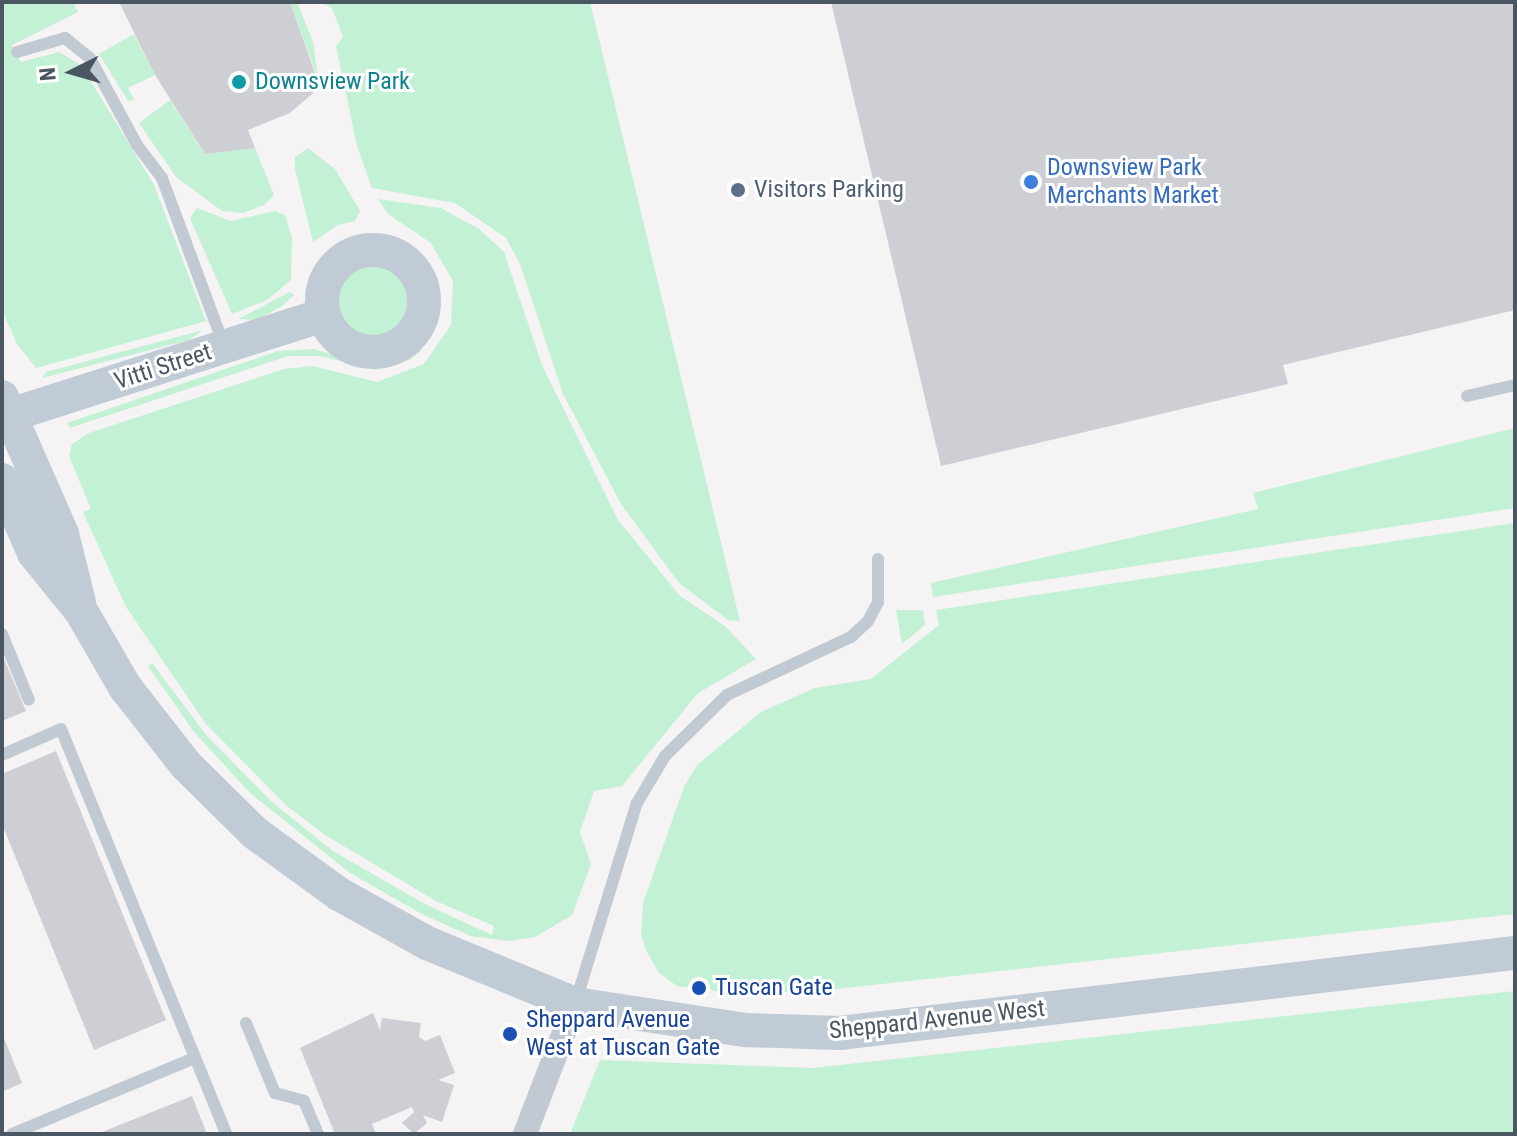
<!DOCTYPE html>
<style>
body{margin:0}
#map{position:relative;width:1517px;height:1136px;overflow:hidden;background:#f5f3f3;font-family:"Roboto Condensed",sans-serif}
div>[style]{position:absolute}
.green>*{inset:0;background:#c3f1d5}
.round{border-radius:50%}
.building>*{inset:0;background:#cdcfd5}
.lane>*{height:12px;margin:-6px;padding:0 6px;transform-origin:6px;border-radius:6px;background:#c1cad2}
.street>*{height:24px;margin:-12px;padding:0 12px;transform-origin:12px;border-radius:12px;background:#c1cad2}
.secondary>*{height:34px;margin:-17px;padding:0 17px;transform-origin:17px;border-radius:17px;background:#c1cbd6}
.secondary>.ring{margin:-17px;padding:0;box-sizing:content-box;background:none;border:34px solid #c1cbd6;border-radius:50%}
.dots>*{width:22px;height:22px;translate:-50% -50%;box-sizing:border-box;border:4px solid #fff;border-radius:50%}
span{translate:-50% -50%;white-space:nowrap;text-align:center;line-height:1.15;-webkit-text-stroke:6px #fff;paint-order:stroke}
.culture-label{font-size:24px;color:#0d838f}
.left{translate:0 -50%;text-align:left}
.shop-label{font-size:24px;color:#366cbe}
.service-label{font-size:24px;color:#4e5e75}
.street-label{font-size:24px;color:#4a5661}
.transit-label{font-size:24px;color:#164399}
.frame{position:absolute;inset:0;border:4px solid #4a5661;pointer-events:none}
.north{position:absolute;left:32px;top:32px;width:80px;height:80px;-webkit-text-stroke:6px #fff;paint-order:stroke;rotate:265deg;font-size:22px;font-weight:700;line-height:32px;text-align:center;color:#4a5661}
.north::after{content:'';display:block;margin:auto;width:28px;height:36px;background:#4a5661;clip-path:polygon(50% 0,100% 100%,50% 72%,0 100%)}
</style>
<div id="map">
<div class="green">
<i style="clip-path:polygon(2px 2px,73px 2px,78px 12px,12px 45px,21px 62px,59px 52px,81px 65px,154px 185px,206px 321px,36px 368px,17px 344px,2px 310px)"></i>
<i style="clip-path:polygon(290px 2px,297px 2px,313px 42px,318px 78px)"></i>
<i style="clip-path:polygon(320px 2px,590px 2px,740px 621px,728px 620px,679px 583px,621px 504px,563px 394px,520px 264px,506px 238px,455px 203px,372px 188px,357px 146px,336px 46px,343px 37px,332px 8px)"></i>
<i style="clip-path:polygon(134px 34px,155px 75px,128px 88px,134px 100px,128px 101px,99px 54px)"></i>
<i style="clip-path:polygon(170px 100px,205px 154px,255px 148px,274px 195px,264px 205px,243px 213px,222px 211px,176px 177px,139px 123px)"></i>
<i style="clip-path:polygon(308px 148px,335px 169px,360px 211px,355px 221px,338px 225px,313px 242px,295px 169px,295px 157px)"></i>
<i style="clip-path:polygon(378px 199px,441px 208px,479px 229px,504px 252px,542px 365px,618px 520px,680px 596px,725px 626px,756px 659px,698px 693px,622px 786px,594px 791px,580px 832px,591px 864px,572px 915px,535px 937px,509px 941px,470px 936px,420px 913px,350px 873px,250px 793px,194px 732px,148px 666px,152px 663px,207px 736px,272px 802px,333px 851px,425px 904px,492px 935px,494px 926px,436px 901px,325px 835px,287px 806px,206px 724px,126px 607px,83px 512px,91px 509px,69px 456px,72px 444px,89px 433px,284px 369px,312px 366px,377px 382px,424px 364px,451px 325px,453px 281px,431px 243px,388px 214px)"></i>
<i style="clip-path:polygon(197px 208px,231px 221px,275px 211px,285px 215px,292px 238px,291px 280px,267px 300px,232px 314px,190px 218px)"></i>
<i class="round" style="left:337px;top:266px;width:70px;height:70px"></i>
<i style="clip-path:polygon(290px 292px,294px 295px,282px 306px,257px 320px,238px 319px)"></i>
<i style="clip-path:polygon(203px 330px,189px 340px,42px 378px,46px 372px)"></i>
<i style="clip-path:polygon(418px 347px,422px 350px,411px 359px,377px 370px,320px 356px,288px 356px,70px 428px,67px 423px,278px 351px,314px 349px,371px 366px,402px 359px)"></i>
<i style="clip-path:polygon(1515px 428px,1515px 508px,933px 597px,931px 583px,1258px 509px,1253px 493px)"></i>
<i style="clip-path:polygon(1515px 523px,1515px 914px,818px 991px,732px 993px,677px 986px,659px 973px,647px 952px,641px 936px,643px 903px,684px 787px,697px 765px,761px 712px,815px 688px,871px 679px,939px 625px,936px 610px)"></i>
<i style="clip-path:polygon(896px 610px,923px 610px,925px 625px,902px 644px)"></i>
<i style="clip-path:polygon(1515px 991px,1515px 1134px,570px 1134px,600px 1060px,812px 1068px)"></i>
</div>
<div class="building">
<i style="clip-path:polygon(119px 2px,290px 2px,320px 87px,290px 113px,248px 130px,255px 148px,205px 154px,155px 75px)"></i>
<i style="clip-path:polygon(831px 2px,1515px 2px,1515px 310px,1283px 365px,1288px 384px,941px 466px)"></i>
<i style="clip-path:polygon(2px 654px,26px 711px,2px 721px)"></i>
<i style="clip-path:polygon(56px 751px,166px 1020px,94px 1050px,2px 824px,2px 774px)"></i>
<i style="clip-path:polygon(373px 1013px,380px 1030px,382px 1018px,421px 1023px,419px 1037px,425px 1041px,440px 1035px,455px 1073px,438px 1080px,454px 1085px,442px 1122px,423px 1115px,427px 1123px,414px 1134px,402px 1123px,414px 1112px,412px 1107px,372px 1124px,376px 1134px,335px 1134px,300px 1048px)"></i>
<i style="clip-path:polygon(2px 1033px,22px 1083px,2px 1092px)"></i>
<i style="clip-path:polygon(192px 1096px,207px 1134px,97px 1134px)"></i>
</div>
<div class="lane">
<i style="left:17px;top:52px;width:50px;rotate:-16.3deg"></i>
<i style="left:65px;top:38px;width:32px;rotate:39deg"></i>
<i style="left:90px;top:58px;width:99px;rotate:61.6deg"></i>
<i style="left:137px;top:145px;width:41px;rotate:52.9deg"></i>
<i style="left:162px;top:178px;width:176px;rotate:69.7deg"></i>
<i style="left:1467px;top:396px;width:49px;rotate:-12.9deg"></i>
<i style="left:2px;top:634px;width:71px;rotate:67.8deg"></i>
<i style="left:2px;top:755px;width:64px;rotate:-23.8deg"></i>
<i style="left:61px;top:729px;width:437px;rotate:67.8deg"></i>
<i style="left:575px;top:1004px;width:210px;rotate:-72.9deg"></i>
<i style="left:637px;top:803px;width:55px;rotate:-59.2deg"></i>
<i style="left:665px;top:756px;width:87px;rotate:-44.5deg"></i>
<i style="left:727px;top:695px;width:137px;rotate:-25.1deg"></i>
<i style="left:851px;top:637px;width:23px;rotate:-43deg"></i>
<i style="left:868px;top:621px;width:21px;rotate:-62deg"></i>
<i style="left:878px;top:602px;width:43px;rotate:-90deg"></i>
<i style="left:246px;top:1023px;width:76px;rotate:67.5deg"></i>
<i style="left:275px;top:1093px;width:30px;rotate:15deg"></i>
<i style="left:304px;top:1101px;width:36px;rotate:67deg"></i>
<i style="left:12px;top:1134px;width:198px;rotate:-22.6deg"></i>
</div>
<div class="street">
<i style="left:525px;top:1134px;width:139px;rotate:-69deg"></i>
</div>
<div class="secondary">
<i class="ring" style="left:322px;top:250px;width:68px;height:68px"></i>
<i style="left:2px;top:397px;width:150px;rotate:66.3deg"></i>
<i style="left:62px;top:534px;width:70px;rotate:76deg"></i>
<i style="left:10px;top:415px;width:329px;rotate:-17.7deg"></i>
<i style="left:2px;top:480px;width:80px;rotate:66.3deg"></i>
<i style="left:34px;top:553px;width:75px;rotate:51deg"></i>
<i style="left:81px;top:611px;width:88px;rotate:59.9deg"></i>
<i style="left:125px;top:687px;width:99px;rotate:52deg"></i>
<i style="left:186px;top:765px;width:97px;rotate:44.6deg"></i>
<i style="left:255px;top:833px;width:104px;rotate:36deg"></i>
<i style="left:339px;top:894px;width:101px;rotate:29.1deg"></i>
<i style="left:427px;top:943px;width:160px;rotate:22.4deg"></i>
<i style="left:575px;top:1004px;width:171px;rotate:8.7deg"></i>
<i style="left:744px;top:1030px;width:96px;rotate:1.8deg"></i>
<i style="left:840px;top:1033px;width:680px;rotate:-6.76deg"></i>
</div>
<div class="dots">
<i style="left:239px;top:82px;background:#0f9aa8"></i>
<i style="left:1031px;top:182px;background:#3f7fe0"></i>
<i style="left:738px;top:190px;background:#5c6f8a"></i>
<i style="left:699px;top:988px;background:#1a4fb4"></i>
<i style="left:510px;top:1034px;background:#1a4fb4"></i>
</div>
<div class="culture-label">
<span class="left" style="left:255px;top:82px">Downsview Park</span>
</div>
<div class="shop-label">
<span class="left" style="left:1047px;top:182px">Downsview Park<br>Merchants Market</span>
</div>
<div class="service-label">
<span class="left" style="left:754px;top:190px">Visitors Parking</span>
</div>
<div class="street-label">
<span style="left:163px;top:367px;rotate:-18deg">Vitti Street</span>
<span style="left:937px;top:1020px;rotate:-6deg">Sheppard Avenue West</span>
</div>
<div class="transit-label">
<span class="left" style="left:715px;top:988px">Tuscan Gate</span>
<span class="left" style="left:526px;top:1034px">Sheppard Avenue<br>West at Tuscan Gate</span>
</div>
<div class="frame"></div>
<div class="north">N</div>
</div>
